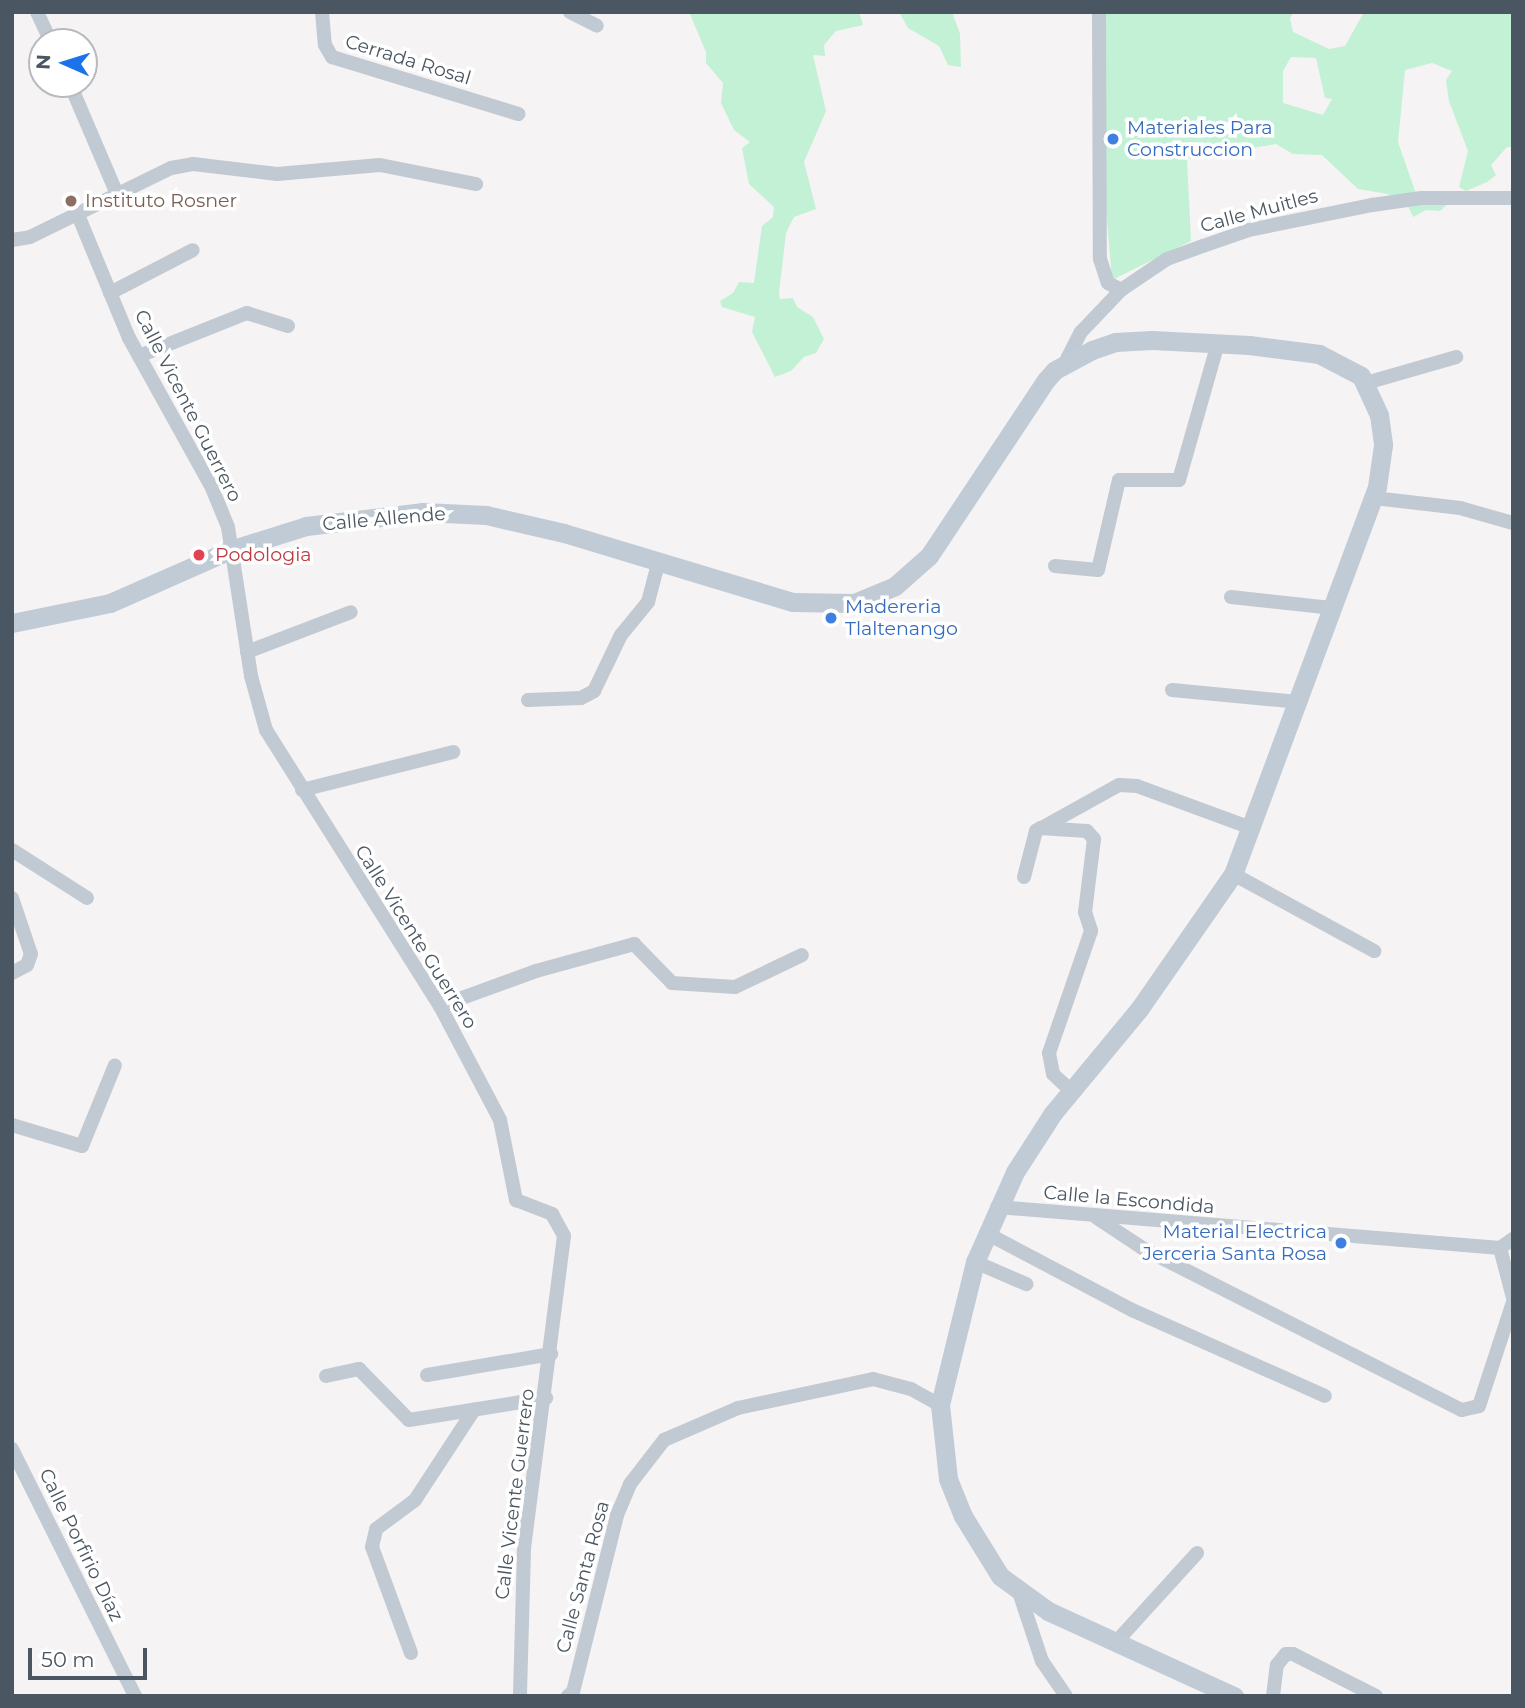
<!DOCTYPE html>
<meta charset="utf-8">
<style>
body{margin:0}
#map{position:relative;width:1525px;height:1708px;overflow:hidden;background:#f5f3f3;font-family:Montserrat,sans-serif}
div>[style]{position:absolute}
.green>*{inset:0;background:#c3f1d5}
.street>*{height:14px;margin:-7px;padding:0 7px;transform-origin:7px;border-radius:7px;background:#c1cad2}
.secondary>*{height:19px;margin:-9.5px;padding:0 9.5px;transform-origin:9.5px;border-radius:9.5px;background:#c1cbd6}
.dots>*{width:19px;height:19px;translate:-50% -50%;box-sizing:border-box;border:4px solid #fff;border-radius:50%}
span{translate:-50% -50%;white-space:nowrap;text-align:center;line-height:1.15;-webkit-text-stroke:7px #fff;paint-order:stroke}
.street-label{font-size:19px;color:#4a5661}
.shop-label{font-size:19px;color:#366cbe}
.left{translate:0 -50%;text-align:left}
.right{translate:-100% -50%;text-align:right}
.education-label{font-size:19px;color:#785e54}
.health-label{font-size:19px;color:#be3a42}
.frame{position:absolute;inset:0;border:14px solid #4a5661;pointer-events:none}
.north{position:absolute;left:28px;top:28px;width:70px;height:70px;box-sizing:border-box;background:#fff;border:2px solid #b7bbc0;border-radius:50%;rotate:273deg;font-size:19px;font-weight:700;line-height:28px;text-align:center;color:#4a5661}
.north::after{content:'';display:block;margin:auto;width:24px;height:32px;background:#1a73e8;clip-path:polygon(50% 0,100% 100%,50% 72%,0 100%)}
.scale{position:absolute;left:28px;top:1648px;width:119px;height:32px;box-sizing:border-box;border:4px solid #4a5661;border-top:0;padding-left:9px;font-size:21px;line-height:24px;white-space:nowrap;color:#4a5661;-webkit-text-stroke:5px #fff;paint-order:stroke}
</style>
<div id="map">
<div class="green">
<i style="clip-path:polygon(689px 12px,859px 12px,863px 25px,836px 31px,824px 45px,825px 56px,813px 55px,826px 111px,804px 162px,816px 209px,794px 217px,786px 233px,779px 293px,780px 299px,793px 298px,797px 307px,813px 317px,824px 339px,816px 353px,804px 357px,791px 371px,775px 377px,752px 332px,755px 317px,722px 307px,720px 301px,733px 293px,739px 282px,754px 283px,762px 226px,773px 217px,774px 207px,749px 184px,742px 148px,750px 142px,734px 130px,721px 103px,723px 83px,706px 63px,706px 52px)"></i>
<i style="clip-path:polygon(899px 12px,952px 12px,960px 34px,961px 67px,948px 65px,939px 46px,908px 28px)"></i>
<i style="clip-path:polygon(evenodd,1105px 12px,1294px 12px,1290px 18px,1293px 32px,1329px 49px,1345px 46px,1364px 12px,1513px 12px,1513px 147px,1507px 147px,1491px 165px,1496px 175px,1487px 182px,1466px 191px,1459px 187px,1468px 151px,1449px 101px,1446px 80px,1452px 71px,1432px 63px,1405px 70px,1398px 142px,1415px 191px,1451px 201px,1440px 211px,1426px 210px,1413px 217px,1408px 206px,1388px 194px,1358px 189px,1322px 155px,1293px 154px,1276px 144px,1187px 159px,1191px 241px,1112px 280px,1103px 171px,1105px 12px,1291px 57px,1316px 58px,1325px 98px,1332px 99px,1323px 115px,1283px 103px,1283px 71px,1291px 57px)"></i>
</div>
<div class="street">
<i style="left:37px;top:12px;width:33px;rotate:65deg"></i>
<i style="left:322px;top:12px;width:33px;rotate:85deg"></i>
<i style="left:325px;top:45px;width:14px;rotate:60deg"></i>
<i style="left:332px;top:57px;width:195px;rotate:17deg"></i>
<i style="left:570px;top:12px;width:30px;rotate:27deg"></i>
<i style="left:1099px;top:12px;width:247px;rotate:89.8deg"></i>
<i style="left:1100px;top:259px;width:25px;rotate:72deg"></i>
<i style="left:1108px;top:283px;width:15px;rotate:28deg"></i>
<i style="left:70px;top:84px;width:117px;rotate:66.9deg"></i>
<i style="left:78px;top:215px;width:133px;rotate:67.5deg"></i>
<i style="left:129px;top:338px;width:171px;rotate:61deg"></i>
<i style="left:212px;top:488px;width:42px;rotate:67.7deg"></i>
<i style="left:228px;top:527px;width:151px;rotate:81.2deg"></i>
<i style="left:251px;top:676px;width:56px;rotate:74.5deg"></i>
<i style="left:266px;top:730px;width:326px;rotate:57.8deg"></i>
<i style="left:440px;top:1006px;width:129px;rotate:62.2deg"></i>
<i style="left:500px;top:1120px;width:82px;rotate:78.7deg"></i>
<i style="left:516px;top:1200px;width:39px;rotate:21deg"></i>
<i style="left:552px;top:1214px;width:25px;rotate:61deg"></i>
<i style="left:564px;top:1236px;width:317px;rotate:97.3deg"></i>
<i style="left:524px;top:1550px;width:146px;rotate:91.6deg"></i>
<i style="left:12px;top:240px;width:18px;rotate:-9deg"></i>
<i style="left:30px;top:237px;width:157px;rotate:-26.1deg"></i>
<i style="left:171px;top:168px;width:22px;rotate:-10deg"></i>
<i style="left:193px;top:164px;width:85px;rotate:6.8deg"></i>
<i style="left:277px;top:174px;width:103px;rotate:-5deg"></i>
<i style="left:380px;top:165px;width:98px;rotate:11.2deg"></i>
<i style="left:110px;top:293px;width:93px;rotate:-27.4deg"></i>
<i style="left:139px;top:356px;width:116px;rotate:-21.7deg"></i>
<i style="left:247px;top:313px;width:43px;rotate:17.6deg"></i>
<i style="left:1064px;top:365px;width:37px;rotate:-63deg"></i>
<i style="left:1081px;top:332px;width:58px;rotate:-46.4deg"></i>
<i style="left:1121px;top:290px;width:55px;rotate:-34deg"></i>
<i style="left:1167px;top:259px;width:38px;rotate:-20deg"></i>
<i style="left:1203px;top:246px;width:49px;rotate:-19.2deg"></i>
<i style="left:1249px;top:230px;width:126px;rotate:-11.5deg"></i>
<i style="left:1372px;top:205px;width:50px;rotate:-8deg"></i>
<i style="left:1422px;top:198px;width:91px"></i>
<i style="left:1366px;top:383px;width:94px;rotate:-16.1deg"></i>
<i style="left:1374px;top:498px;width:87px;rotate:6.6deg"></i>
<i style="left:1460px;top:508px;width:55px;rotate:15.8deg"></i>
<i style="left:1055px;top:566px;width:43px;rotate:5.3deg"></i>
<i style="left:1098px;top:570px;width:92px;rotate:-76.9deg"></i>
<i style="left:1119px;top:480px;width:60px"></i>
<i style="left:1179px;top:480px;width:142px;rotate:-74.1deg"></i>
<i style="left:1231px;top:597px;width:103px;rotate:6.2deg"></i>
<i style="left:247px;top:652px;width:111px;rotate:-21deg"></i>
<i style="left:1172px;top:690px;width:129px;rotate:5.4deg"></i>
<i style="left:528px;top:700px;width:53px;rotate:-2.2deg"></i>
<i style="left:581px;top:698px;width:15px;rotate:-28deg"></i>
<i style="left:594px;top:691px;width:62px;rotate:-64.3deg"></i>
<i style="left:621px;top:635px;width:43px;rotate:-50.7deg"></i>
<i style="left:648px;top:602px;width:43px;rotate:-75.3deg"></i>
<i style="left:302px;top:790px;width:156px;rotate:-14.1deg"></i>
<i style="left:1040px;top:828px;width:47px;rotate:3.7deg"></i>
<i style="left:1087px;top:831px;width:11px;rotate:49deg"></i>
<i style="left:1094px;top:839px;width:74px;rotate:97deg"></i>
<i style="left:1085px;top:912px;width:20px;rotate:72deg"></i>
<i style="left:1091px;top:931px;width:129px;rotate:109deg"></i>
<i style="left:1049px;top:1053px;width:21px;rotate:79deg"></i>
<i style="left:1053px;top:1074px;width:23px;rotate:43deg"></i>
<i style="left:12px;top:850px;width:89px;rotate:32.6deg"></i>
<i style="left:1233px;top:874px;width:161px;rotate:28.6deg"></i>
<i style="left:1024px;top:877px;width:48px;rotate:-75.4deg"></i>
<i style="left:1036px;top:831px;width:95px;rotate:-29deg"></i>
<i style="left:1119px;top:785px;width:18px;rotate:3deg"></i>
<i style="left:1137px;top:786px;width:121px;rotate:20.2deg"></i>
<i style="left:12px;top:898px;width:59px;rotate:71.3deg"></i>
<i style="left:31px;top:954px;width:12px;rotate:110deg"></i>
<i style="left:27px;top:965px;width:17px;rotate:152deg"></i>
<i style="left:440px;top:1006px;width:102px;rotate:-20deg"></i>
<i style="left:536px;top:971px;width:102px;rotate:-15.4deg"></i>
<i style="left:634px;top:944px;width:54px;rotate:45.7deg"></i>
<i style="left:672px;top:983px;width:63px;rotate:3.6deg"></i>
<i style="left:735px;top:987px;width:74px;rotate:-25.5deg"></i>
<i style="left:12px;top:1125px;width:73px;rotate:16.7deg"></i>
<i style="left:82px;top:1146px;width:87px;rotate:-67.8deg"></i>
<i style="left:997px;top:1207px;width:505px;rotate:4.66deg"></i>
<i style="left:1097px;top:1218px;width:56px;rotate:33.4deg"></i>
<i style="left:1144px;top:1249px;width:356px;rotate:26.9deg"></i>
<i style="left:1462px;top:1410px;width:17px;rotate:-13deg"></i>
<i style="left:1479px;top:1406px;width:109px;rotate:-71.9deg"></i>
<i style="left:986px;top:1233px;width:165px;rotate:27.8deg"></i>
<i style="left:1132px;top:1310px;width:211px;rotate:24deg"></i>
<i style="left:1500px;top:1248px;width:52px;rotate:75.4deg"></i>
<i style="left:1500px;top:1248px;width:16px;rotate:-35deg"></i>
<i style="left:975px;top:1262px;width:56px;rotate:23.3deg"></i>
<i style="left:427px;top:1375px;width:126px;rotate:-9.6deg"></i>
<i style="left:326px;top:1376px;width:34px;rotate:-12deg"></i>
<i style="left:359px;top:1369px;width:71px;rotate:45.6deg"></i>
<i style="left:409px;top:1420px;width:139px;rotate:-9.1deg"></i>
<i style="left:12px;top:1449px;width:276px;rotate:63.5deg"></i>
<i style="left:1020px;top:1595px;width:70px;rotate:71.6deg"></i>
<i style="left:1042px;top:1661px;width:42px;rotate:55.6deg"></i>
<i style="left:1117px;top:1641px;width:119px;rotate:-47.7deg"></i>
<i style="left:411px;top:1653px;width:113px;rotate:-110.2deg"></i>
<i style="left:372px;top:1547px;width:18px;rotate:-77deg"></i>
<i style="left:376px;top:1529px;width:49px;rotate:-36.6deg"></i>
<i style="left:415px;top:1500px;width:108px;rotate:-56.8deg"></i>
<i style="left:568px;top:1696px;width:6px;rotate:-39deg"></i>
<i style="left:573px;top:1692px;width:182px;rotate:-76deg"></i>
<i style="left:617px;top:1515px;width:34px;rotate:-67deg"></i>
<i style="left:630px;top:1484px;width:56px;rotate:-52.3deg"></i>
<i style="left:664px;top:1440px;width:81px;rotate:-23.4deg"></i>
<i style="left:738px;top:1408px;width:138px;rotate:-12.1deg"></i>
<i style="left:873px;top:1379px;width:39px;rotate:15deg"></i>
<i style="left:911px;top:1389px;width:33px;rotate:29deg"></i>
<i style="left:1273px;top:1696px;width:31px;rotate:-83deg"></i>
<i style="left:1277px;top:1665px;width:14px;rotate:-51deg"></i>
<i style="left:1286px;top:1654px;width:7px"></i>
<i style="left:1293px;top:1654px;width:93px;rotate:26.8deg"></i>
</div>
<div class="secondary">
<i style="left:12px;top:623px;width:100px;rotate:-11.5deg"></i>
<i style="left:110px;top:603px;width:131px;rotate:-23.8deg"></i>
<i style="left:230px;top:550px;width:80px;rotate:-17.5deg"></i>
<i style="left:306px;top:526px;width:118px;rotate:-6.8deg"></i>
<i style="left:423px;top:512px;width:63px;rotate:2.7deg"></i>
<i style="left:486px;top:515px;width:80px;rotate:13deg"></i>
<i style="left:564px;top:533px;width:239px;rotate:16.8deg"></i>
<i style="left:793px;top:602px;width:61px;rotate:0.9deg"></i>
<i style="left:854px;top:603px;width:44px;rotate:-22.5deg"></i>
<i style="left:895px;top:586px;width:45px;rotate:-41.4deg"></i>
<i style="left:929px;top:556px;width:211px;rotate:-56.4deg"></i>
<i style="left:1046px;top:380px;width:13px;rotate:-48deg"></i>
<i style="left:1055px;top:370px;width:42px;rotate:-28.4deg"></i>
<i style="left:1092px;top:350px;width:24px;rotate:-19deg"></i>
<i style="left:1115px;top:342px;width:37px;rotate:-3deg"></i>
<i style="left:1152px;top:340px;width:97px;rotate:3deg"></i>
<i style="left:1249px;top:345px;width:71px;rotate:7.3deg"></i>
<i style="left:1319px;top:354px;width:47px;rotate:27.6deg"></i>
<i style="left:1361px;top:376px;width:43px;rotate:65.2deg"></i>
<i style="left:1379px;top:415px;width:30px;rotate:82deg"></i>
<i style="left:1383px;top:445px;width:42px;rotate:98.1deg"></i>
<i style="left:1377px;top:487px;width:413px;rotate:110.4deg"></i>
<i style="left:1233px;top:874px;width:163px;rotate:124.8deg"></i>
<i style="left:1140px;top:1008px;width:136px;rotate:129.6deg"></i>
<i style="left:1053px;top:1113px;width:70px;rotate:122.8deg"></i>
<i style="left:1015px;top:1172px;width:98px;rotate:114deg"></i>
<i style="left:975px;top:1262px;width:147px;rotate:103.8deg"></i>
<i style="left:940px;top:1405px;width:74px;rotate:83.8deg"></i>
<i style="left:948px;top:1479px;width:40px;rotate:68deg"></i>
<i style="left:963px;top:1516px;width:70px;rotate:58.3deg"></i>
<i style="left:1000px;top:1576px;width:59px;rotate:36.1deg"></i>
<i style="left:1048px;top:1611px;width:205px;rotate:24.6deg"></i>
</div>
<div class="dots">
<i style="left:1113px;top:139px;background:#3f7fe0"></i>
<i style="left:71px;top:201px;background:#8d6e63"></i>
<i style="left:199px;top:555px;background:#e0444e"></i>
<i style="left:831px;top:618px;background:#3f7fe0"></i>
<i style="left:1341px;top:1243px;background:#3f7fe0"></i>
</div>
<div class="street-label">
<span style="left:408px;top:60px;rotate:17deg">Cerrada Rosal</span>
<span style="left:1259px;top:211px;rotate:-15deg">Calle Muitles</span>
<span style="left:188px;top:406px;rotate:63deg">Calle Vicente Guerrero</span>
<span style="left:384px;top:519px;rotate:-5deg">Calle Allende</span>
<span style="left:416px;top:937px;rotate:58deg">Calle Vicente Guerrero</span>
<span style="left:1129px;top:1200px;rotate:5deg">Calle la Escondida</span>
<span style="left:515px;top:1494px;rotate:-83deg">Calle Vicente Guerrero</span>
<span style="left:81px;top:1545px;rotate:64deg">Calle Porfirio Díaz</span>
<span style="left:583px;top:1577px;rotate:-75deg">Calle Santa Rosa</span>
</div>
<div class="shop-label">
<span class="left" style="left:1127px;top:139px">Materiales Para<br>Construccion</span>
<span class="left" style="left:845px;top:618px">Madereria<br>Tlaltenango</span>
<span class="right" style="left:1327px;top:1243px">Material Electrica<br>Jerceria Santa Rosa</span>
</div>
<div class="education-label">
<span class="left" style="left:85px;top:201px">Instituto Rosner</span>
</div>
<div class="health-label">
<span class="left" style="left:215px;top:555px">Podologia</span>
</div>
<div class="frame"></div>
<div class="north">N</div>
<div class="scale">50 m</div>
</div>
